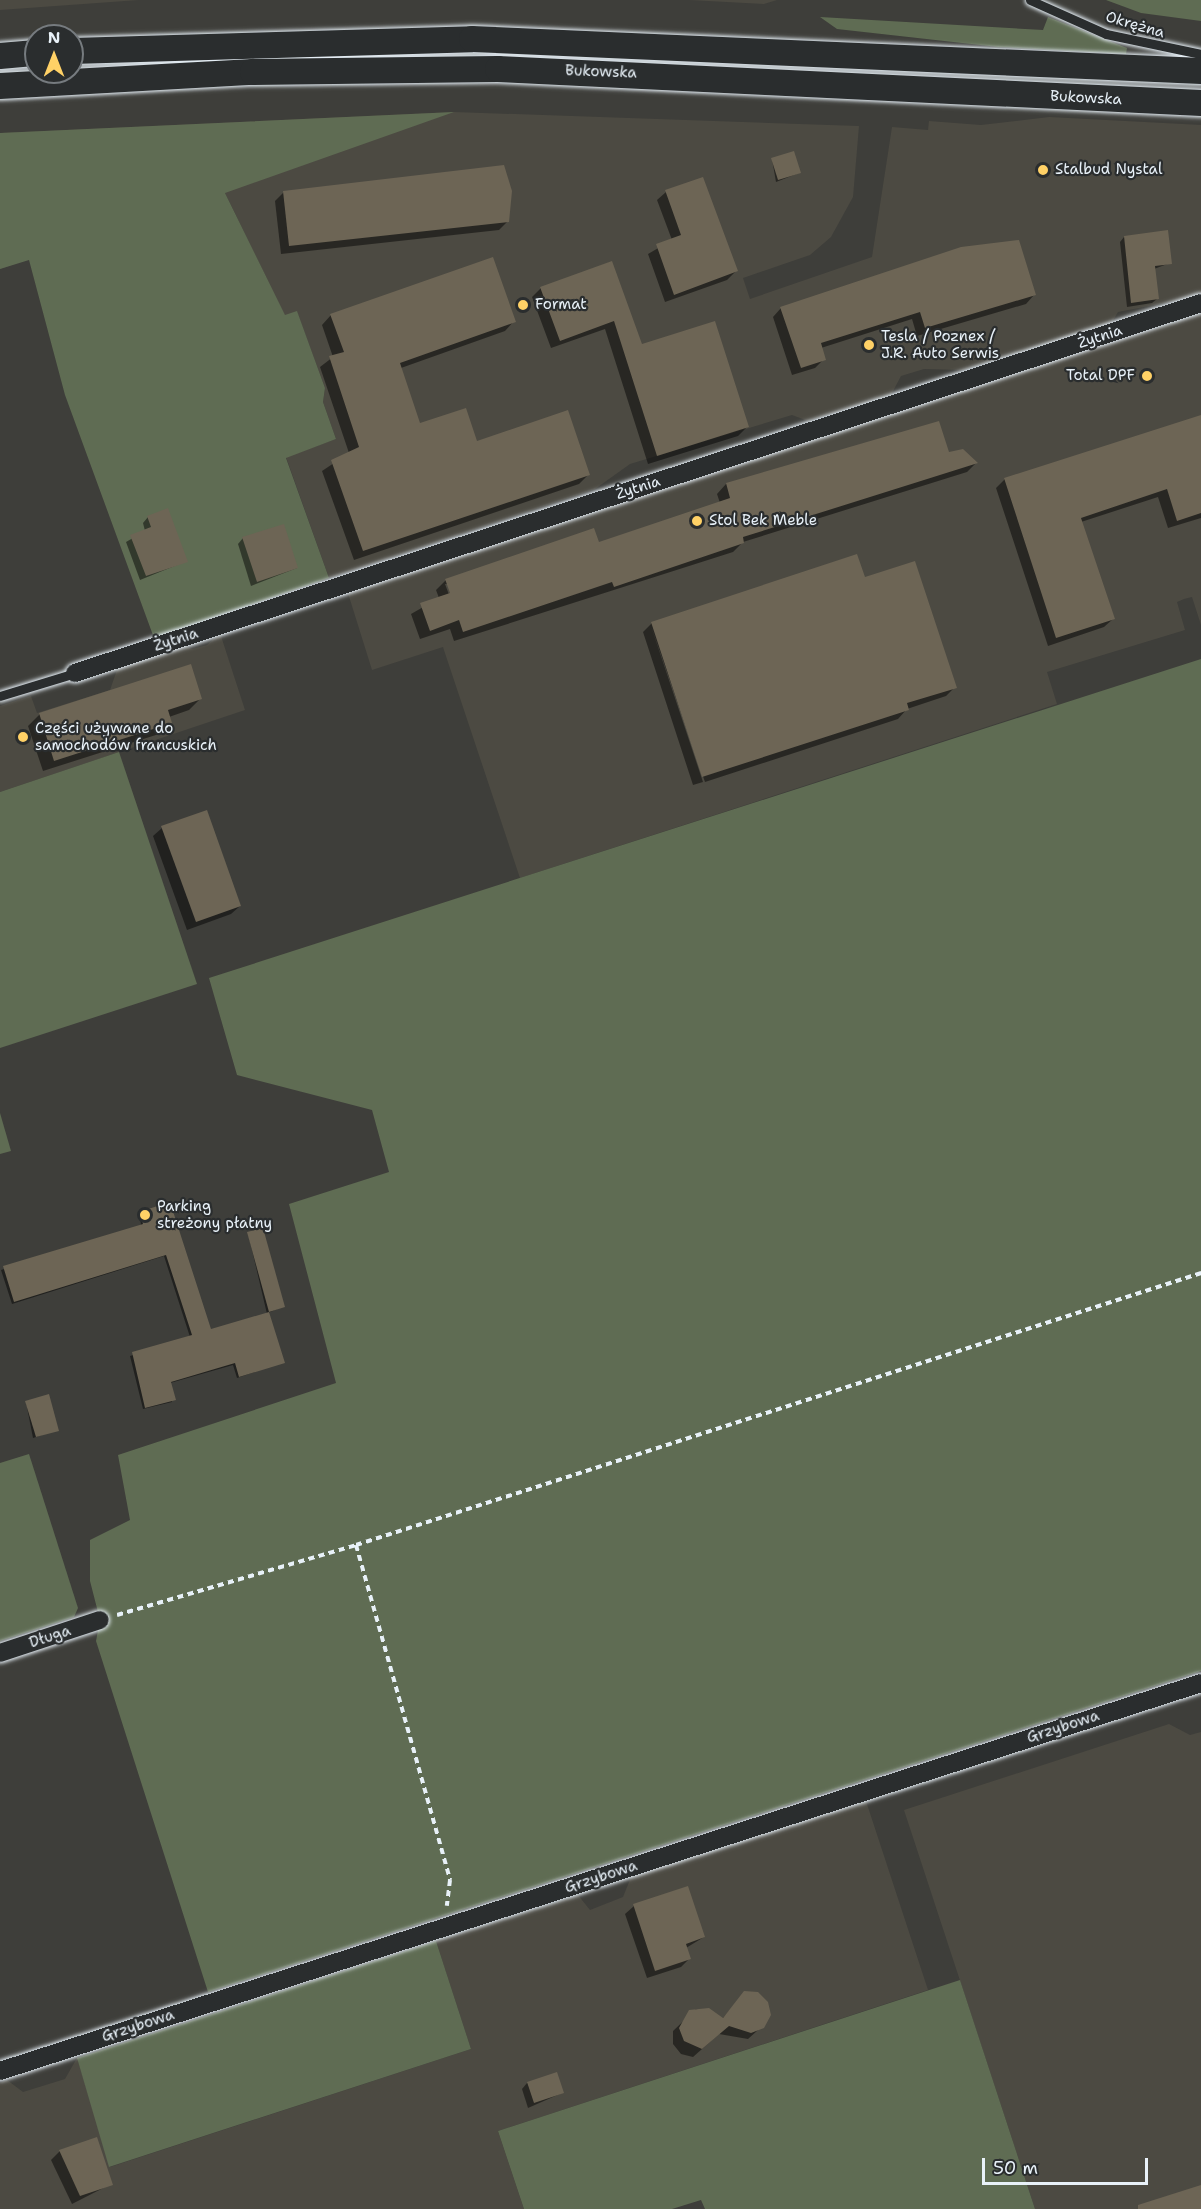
<!DOCTYPE html>
<meta charset="utf-8">
<style>
body{margin:0}
#map{position:relative;width:1201px;height:2209px;overflow:hidden;background:#3e3e3a;font-family:"Shantell Sans",sans-serif}
div>[style]{position:absolute}
.built>*{inset:0;background:#4c4a42}
.green>*{inset:0;background:#5f6c53}
.shadow>*{inset:0;background:#0007}
.building>*{inset:0;background:#6d6555}
.path>*{height:4px;margin-top:-2px;transform-origin:0;background:repeating-linear-gradient(90deg,#e8f1f8 0 6px,transparent 0 10.5px)}
.roads{filter:drop-shadow(0 0 2px #e8f1f8) drop-shadow(0 0 2px #e8f1f8)}
.service>*{height:9px;margin:-4.5px;padding:0 4.5px;transform-origin:4.5px;border-radius:4.5px;background:#2a2d2e}
.minor>*{height:18px;margin:-9px;padding:0 9px;transform-origin:9px;border-radius:9px;background:#2a2d2e}
.secondary>*{height:26px;margin:-13px;padding:0 13px;transform-origin:13px;border-radius:13px;background:#2a2d2e}
.dots>*{width:16px;height:16px;translate:-50% -50%;box-sizing:border-box;border:3px solid #2a2d2e;border-radius:50%}
span{translate:-50% -50%;white-space:nowrap;text-align:center;line-height:1.15;-webkit-text-stroke:4.5px #2a2d2e;paint-order:stroke}
.street-label{font-size:15px;color:#e8f1f8}
.poi-label{font-size:15px;color:#e8f1f8}
.left{translate:0 -50%;text-align:left}
.right{translate:-100% -50%;text-align:right}
.north{position:absolute;left:24px;top:24px;width:60px;height:60px;box-sizing:border-box;background:#2a2d2e;border:2px solid #767b7f;border-radius:50%;rotate:0deg;font-size:16px;font-weight:700;line-height:24px;text-align:center;color:#e8f1f8}
.north::after{content:'';display:block;margin:auto;width:21px;height:27px;background:#ffd166;clip-path:polygon(50% 0,100% 100%,50% 72%,0 100%)}
.scale{position:absolute;left:982px;top:2158px;width:166px;height:27px;box-sizing:border-box;border:3px solid #e8f1f8;border-top:0;padding-left:8px;font-size:18px;line-height:21px;white-space:nowrap;color:#e8f1f8;-webkit-text-stroke:4px #2a2d2e;paint-order:stroke}
</style>
<div id="map">
<div class="built">
<i style="clip-path:polygon(0 0,139px 0,0 10px)"></i>
<i style="clip-path:polygon(689px 0,777px 0,764px 4px)"></i>
<i style="clip-path:polygon(454px 112px,859px 126px,853px 197px,831px 237px,810px 255px,743px 278px,750px 299px,872px 257px,892px 127px,928px 130px,929px 121px,981px 125px,1049px 117px,1201px 125px,1201px 296px,1118px 312px,1111px 324px,963px 370px,924px 369px,901px 376px,891px 395px,808px 421px,792px 415px,630px 464px,595px 489px,329px 578px,286px 457px,336px 439px,323px 402px,325px 388px,297px 312px,285px 316px,225px 193px,0 269px,0 133px)"></i>
<i style="clip-path:polygon(1201px 313px,1201px 625px,1192px 597px,1184px 599px,1177px 602px,1185px 630px,1047px 672px,1057px 704px,520px 878px,443px 647px,372px 670px,347px 590px)"></i>
<i style="clip-path:polygon(220px 633px,245px 710px,0 792px,0 706px,31px 696px,37px 713px,110px 690px,118px 667px,183px 645px,192px 649px,207px 645px)"></i>
<i style="clip-path:polygon(1169px 1724px,1190px 1735px,1201px 1732px,1201px 2209px,1035px 2209px,904px 1810px)"></i>
<i style="clip-path:polygon(866px 1801px,928px 1990px,498px 2131px,524px 2209px,0 2209px,0 2083px,7px 2080px,23px 2092px,65px 2079px,77px 2058px,110px 2167px,471px 2049px,436px 1941px,578px 1895px,590px 1910px,623px 1897px,631px 1877px)"></i>
</div>
<div class="green">
<i style="clip-path:polygon(1106px 0,1201px 0,1201px 21px,1141px 13px)"></i>
<i style="clip-path:polygon(820px 17px,1043px 30px,1048px 17px,1127px 48px,1126px 54px,998px 47px,837px 29px)"></i>
<i style="clip-path:polygon(454px 112px,225px 193px,285px 315px,297px 311px,325px 388px,323px 402px,336px 439px,286px 458px,329px 578px,154px 638px,65px 395px,29px 260px,0 269px,0 133px)"></i>
<i style="clip-path:polygon(1201px 659px,1201px 1671px,208px 1992px,96px 1641px,100px 1620px,90px 1581px,90px 1540px,130px 1520px,118px 1455px,336px 1383px,289px 1204px,389px 1172px,372px 1110px,237px 1075px,209px 978px)"></i>
<i style="clip-path:polygon(119px 752px,197px 984px,0 1048px,0 792px)"></i>
<i style="clip-path:polygon(0 1113px,11px 1151px,0 1154px)"></i>
<i style="clip-path:polygon(29px 1454px,78px 1608px,74px 1617px,0 1641px,0 1463px)"></i>
<i style="clip-path:polygon(436px 1941px,471px 2049px,109px 2167px,77px 2058px)"></i>
<i style="clip-path:polygon(960px 1980px,1035px 2209px,705px 2209px,701px 2200px,672px 2209px,524px 2209px,498px 2131px)"></i>
</div>
<div class="shadow">
<i style="clip-path:polygon(772px 159px,799px 173px,776px 182px)"></i>
<i style="clip-path:polygon(284px 192px,508px 221px,499px 230px,281px 254px,275px 201px)"></i>
<i style="clip-path:polygon(666px 192px,736px 271px,727px 280px,665px 302px,648px 254px,672px 240px,657px 200px)"></i>
<i style="clip-path:polygon(1124px 237px,1170px 263px,1154px 269px,1157px 299px,1152px 303px,1127px 307px,1120px 242px)"></i>
<i style="clip-path:polygon(611px 262px,641px 346px,747px 427px,738px 436px,648px 464px,605px 329px,551px 348px,532px 297px,541px 288px)"></i>
<i style="clip-path:polygon(1034px 295px,1026px 304px,917px 336px,912px 319px,821px 348px,824px 359px,815px 368px,792px 375px,773px 317px,781px 308px)"></i>
<i style="clip-path:polygon(331px 315px,514px 321px,505px 331px,401px 368px,419px 425px,588px 475px,579px 484px,354px 560px,322px 471px,349px 453px,320px 367px,333px 357px,322px 325px)"></i>
<i style="clip-path:polygon(1201px 416px,1201px 518px,1168px 528px,1158px 497px,1081px 522px,1113px 619px,1104px 627px,1048px 646px,996px 488px,1005px 479px)"></i>
<i style="clip-path:polygon(evenodd,948px 454px,976px 463px,967px 472px,743px 542px,733px 552px,454px 641px,450px 629px,420px 639px,411px 614px,439px 598px,436px 590px,446px 580px,598px 544px,720px 503px,717px 494px,726px 484px,948px 454px,445px 584px,448px 584px,454px 599px,451px 600px,445px 584px)"></i>
<i style="clip-path:polygon(148px 517px,187px 561px,140px 580px,126px 542px,145px 531px,143px 523px)"></i>
<i style="clip-path:polygon(243px 538px,297px 568px,251px 586px,238px 544px)"></i>
<i style="clip-path:polygon(864px 579px,955px 687px,946px 696px,907px 709px,898px 719px,705px 782px,651px 626px,703px 782px,693px 785px,643px 632px,652px 623px)"></i>
<i style="clip-path:polygon(200px 699px,189px 710px,169px 717px,170px 723px,159px 734px,43px 771px,28px 726px,40px 714px)"></i>
<i style="clip-path:polygon(162px 828px,240px 906px,231px 914px,187px 930px,153px 836px)"></i>
<i style="clip-path:polygon(169px 1204px,210px 1331px,267px 1314px,248px 1233px,284px 1306px,268px 1313px,283px 1362px,237px 1378px,233px 1365px,170px 1383px,172px 1402px,143px 1409px,130px 1356px,190px 1337px,164px 1256px,12px 1304px,1px 1270px,141px 1226px,140px 1214px)"></i>
<i style="clip-path:polygon(26px 1402px,57px 1430px,33px 1438px)"></i>
<i style="clip-path:polygon(634px 1906px,704px 1937px,686px 1948px,690px 1958px,681px 1967px,647px 1978px,625px 1914px)"></i>
<i style="clip-path:polygon(745px 1993px,767px 2021px,758px 2030px,748px 2039px,719px 2034px,693px 2057px,681px 2054px,673px 2044px,673px 2031px,696px 2009px,722px 2019px)"></i>
<i style="clip-path:polygon(527px 2083px,562px 2093px,528px 2108px,522px 2089px)"></i>
<i style="clip-path:polygon(60px 2151px,111px 2184px,72px 2204px,51px 2160px)"></i>
</div>
<div class="building">
<i style="clip-path:polygon(794px 151px,801px 173px,778px 180px,771px 158px)"></i>
<i style="clip-path:polygon(504px 165px,512px 191px,509px 222px,289px 246px,283px 191px)"></i>
<i style="clip-path:polygon(703px 177px,738px 271px,674px 295px,656px 244px,681px 235px,665px 190px)"></i>
<i style="clip-path:polygon(1168px 230px,1172px 264px,1155px 266px,1159px 299px,1131px 303px,1124px 236px)"></i>
<i style="clip-path:polygon(1019px 240px,1036px 295px,925px 328px,920px 312px,821px 343px,826px 360px,801px 368px,780px 307px,961px 247px)"></i>
<i style="clip-path:polygon(493px 257px,516px 322px,400px 363px,420px 423px,466px 408px,477px 441px,568px 410px,590px 475px,363px 551px,331px 460px,359px 447px,329px 356px,344px 352px,330px 314px)"></i>
<i style="clip-path:polygon(612px 261px,642px 344px,715px 321px,749px 427px,657px 456px,614px 321px,560px 341px,540px 287px)"></i>
<i style="clip-path:polygon(1201px 415px,1201px 513px,1177px 521px,1167px 489px,1081px 518px,1115px 619px,1056px 638px,1004px 478px)"></i>
<i style="clip-path:polygon(939px 421px,949px 452px,963px 449px,978px 463px,743px 537px,744px 543px,614px 587px,612px 582px,463px 632px,459px 620px,430px 631px,420px 603px,450px 593px,445px 579px,594px 528px,599px 542px,730px 498px,726px 483px)"></i>
<i style="clip-path:polygon(168px 508px,188px 562px,146px 576px,130px 535px,151px 527px,147px 516px)"></i>
<i style="clip-path:polygon(284px 524px,298px 568px,257px 582px,242px 537px)"></i>
<i style="clip-path:polygon(857px 554px,865px 577px,915px 561px,957px 688px,907px 703px,909px 710px,702px 777px,651px 622px)"></i>
<i style="clip-path:polygon(191px 664px,202px 699px,168px 710px,172px 723px,54px 761px,39px 713px)"></i>
<i style="clip-path:polygon(207px 810px,241px 906px,196px 922px,161px 826px)"></i>
<i style="clip-path:polygon(170px 1202px,211px 1329px,269px 1312px,285px 1363px,239px 1377px,235px 1363px,171px 1382px,176px 1400px,145px 1408px,132px 1352px,192px 1335px,166px 1255px,14px 1302px,3px 1266px,143px 1224px,139px 1212px)"></i>
<i style="clip-path:polygon(263px 1228px,285px 1307px,269px 1312px,247px 1232px)"></i>
<i style="clip-path:polygon(49px 1394px,59px 1431px,36px 1437px,25px 1401px)"></i>
<i style="clip-path:polygon(688px 1886px,705px 1937px,686px 1944px,691px 1959px,655px 1971px,633px 1904px)"></i>
<i style="clip-path:polygon(744px 1991px,758px 1992px,768px 2002px,771px 2015px,764px 2028px,751px 2033px,729px 2026px,702px 2049px,684px 2041px,679px 2028px,689px 2010px,709px 2008px,723px 2018px)"></i>
<i style="clip-path:polygon(557px 2072px,564px 2093px,534px 2103px,527px 2082px)"></i>
<i style="clip-path:polygon(97px 2137px,113px 2185px,80px 2196px,59px 2150px)"></i>
<i style="clip-path:polygon(1201px 2185px,1201px 2209px,1138px 2209px,1138px 2205px)"></i>
</div>
<div class="path">
<i style="left:356px;top:1545px;width:348px;rotate:74.3deg"></i>
<i style="left:450px;top:1880px;width:26px;rotate:97deg"></i>
<i style="left:117px;top:1615px;width:249px;rotate:-16.3deg"></i>
<i style="left:356px;top:1545px;width:888px;rotate:-17.84deg"></i>
</div>
<div class="roads">
<div class="service">
<i style="left:1030px;top:0;width:83px;rotate:24.1deg"></i>
<i style="left:1106px;top:34px;width:97px;rotate:11.9deg"></i>
<i style="left:0;top:696px;width:78px;rotate:-17deg"></i>
</div>
<div class="minor">
<i style="left:75px;top:673px;width:1185px;rotate:-18.19deg"></i>
<i style="left:0;top:1653px;width:105px;rotate:-18.3deg"></i>
<i style="left:0;top:2071px;width:1262px;rotate:-17.9deg"></i>
</div>
<div class="secondary">
<i style="left:72px;top:51px;width:400px;rotate:-1.7deg"></i>
<i style="left:472px;top:39px;width:730px;rotate:2.51deg"></i>
<i style="left:0;top:56px;width:36px;rotate:-5deg"></i>
<i style="left:0;top:86px;width:253px;rotate:-3.2deg"></i>
<i style="left:253px;top:72px;width:245px;rotate:-0.7deg"></i>
<i style="left:498px;top:69px;width:704px;rotate:2.77deg"></i>
</div>
</div>
<div class="dots">
<i style="left:1043px;top:170px;background:#ffd166"></i>
<i style="left:523px;top:305px;background:#ffd166"></i>
<i style="left:869px;top:345px;background:#ffd166"></i>
<i style="left:1147px;top:376px;background:#ffd166"></i>
<i style="left:697px;top:521px;background:#ffd166"></i>
<i style="left:23px;top:737px;background:#ffd166"></i>
<i style="left:145px;top:1215px;background:#ffd166"></i>
</div>
<div class="street-label">
<span style="left:1135px;top:25px;rotate:16deg">Okrężna</span>
<span style="left:601px;top:72px;rotate:2deg">Bukowska</span>
<span style="left:1086px;top:98px;rotate:3deg">Bukowska</span>
<span style="left:1100px;top:337px;rotate:-18deg">Żytnia</span>
<span style="left:638px;top:488px;rotate:-18deg">Żytnia</span>
<span style="left:176px;top:640px;rotate:-18deg">Żytnia</span>
<span style="left:50px;top:1637px;rotate:-18deg">Długa</span>
<span style="left:1063px;top:1727px;rotate:-18deg">Grzybowa</span>
<span style="left:601px;top:1877px;rotate:-18deg">Grzybowa</span>
<span style="left:138px;top:2026px;rotate:-18deg">Grzybowa</span>
</div>
<div class="poi-label">
<span class="left" style="left:1055px;top:170px">Stalbud Nystal</span>
<span class="left" style="left:535px;top:305px">Format</span>
<span class="left" style="left:881px;top:345px">Tesla / Poznex /<br>J.R. Auto Serwis</span>
<span class="right" style="left:1135px;top:376px">Total DPF</span>
<span class="left" style="left:709px;top:521px">Stol Bek Meble</span>
<span class="left" style="left:35px;top:737px">Części używane do<br>samochodów francuskich</span>
<span class="left" style="left:157px;top:1215px">Parking<br>streżony płatny</span>
</div>
<div class="north">N</div>
<div class="scale">50 m</div>
</div>
